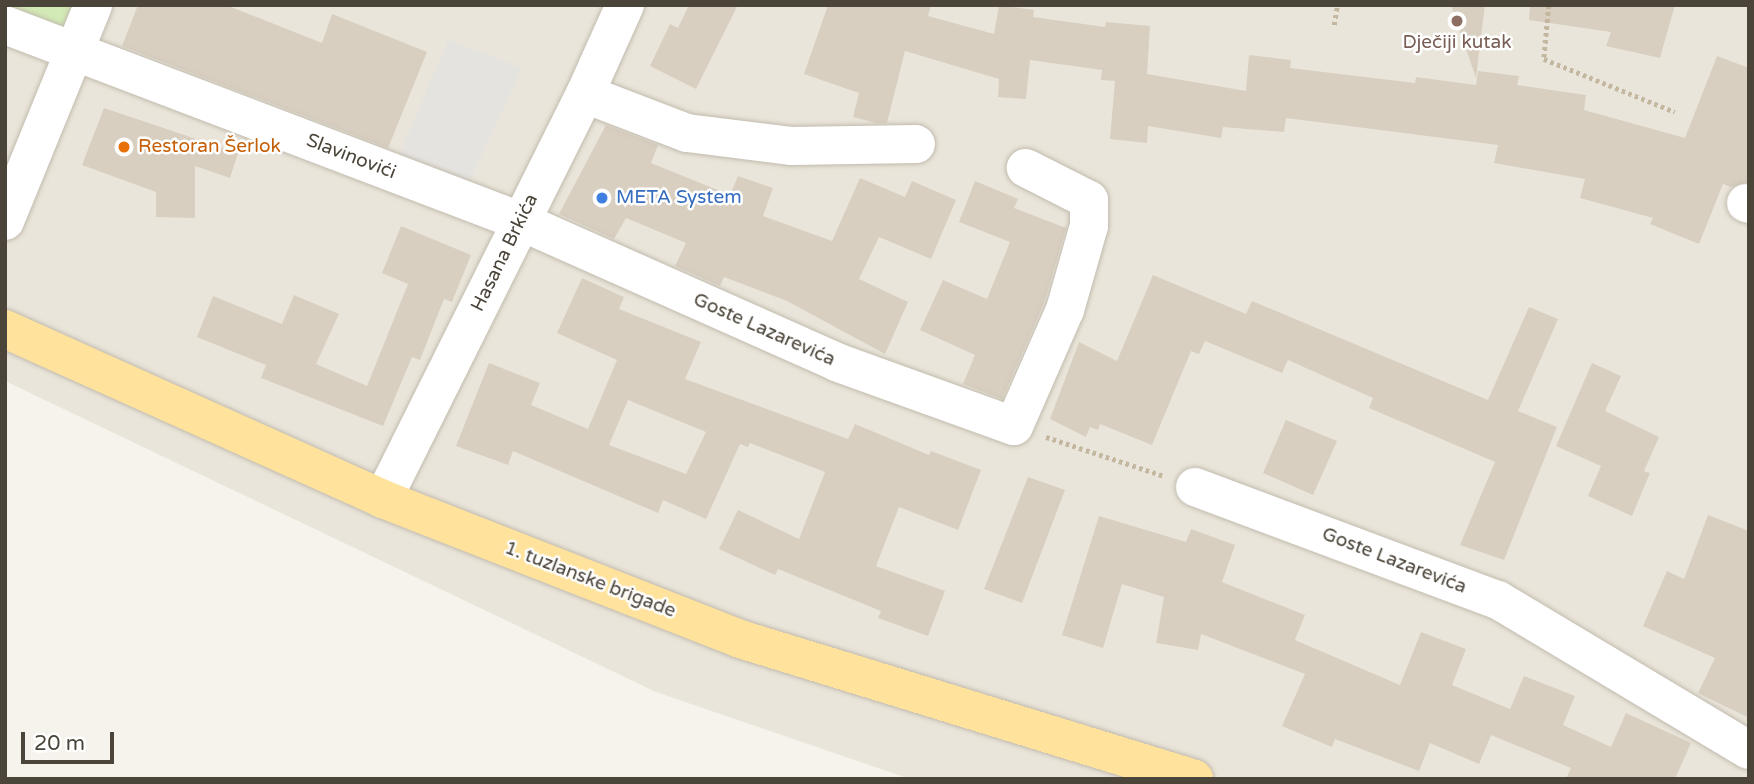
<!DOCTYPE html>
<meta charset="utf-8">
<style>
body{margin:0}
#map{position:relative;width:1754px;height:784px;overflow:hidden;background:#f6f3ec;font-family:"Varela Round",sans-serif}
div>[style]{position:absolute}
.residential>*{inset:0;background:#eae5da}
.green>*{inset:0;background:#d2eab5}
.parking>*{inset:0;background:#e5e3e0}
.building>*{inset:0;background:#d8cfc1}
.path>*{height:4.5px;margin-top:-2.25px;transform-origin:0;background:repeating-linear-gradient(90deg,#c4b79f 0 3.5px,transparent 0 7px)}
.roads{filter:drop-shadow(0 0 2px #c2bbae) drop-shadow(0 0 2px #c2bbae)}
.minor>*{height:38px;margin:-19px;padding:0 19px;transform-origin:19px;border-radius:19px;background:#fff}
.major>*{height:38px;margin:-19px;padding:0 19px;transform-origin:19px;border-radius:19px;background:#ffe39c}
.dots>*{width:19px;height:19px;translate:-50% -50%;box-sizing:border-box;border:4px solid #fff;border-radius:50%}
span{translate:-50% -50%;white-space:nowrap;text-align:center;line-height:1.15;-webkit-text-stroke:5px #fff;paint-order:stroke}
.education-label{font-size:19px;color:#785e54}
.food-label{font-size:19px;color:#c56008}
.left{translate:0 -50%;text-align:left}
.street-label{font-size:19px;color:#4b4439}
.shop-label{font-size:19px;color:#366cbe}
.frame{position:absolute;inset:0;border:7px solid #4b4439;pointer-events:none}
.scale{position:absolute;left:21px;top:732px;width:93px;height:32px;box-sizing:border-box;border:4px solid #4b4439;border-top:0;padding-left:9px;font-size:21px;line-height:24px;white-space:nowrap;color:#4b4439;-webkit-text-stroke:5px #fff;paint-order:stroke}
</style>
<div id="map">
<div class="residential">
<i style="clip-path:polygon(5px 5px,1749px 5px,1749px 779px,910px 779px,656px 692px,5px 381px)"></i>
</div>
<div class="green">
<i style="clip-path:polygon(5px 5px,93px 5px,72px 53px,5px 25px)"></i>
</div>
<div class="parking">
<i style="clip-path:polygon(448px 40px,522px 68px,468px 185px,398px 158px)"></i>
</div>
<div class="building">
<i style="clip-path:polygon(138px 5px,226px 5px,322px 43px,332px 14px,427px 52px,388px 148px,122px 46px)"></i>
<i style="clip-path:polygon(689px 5px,738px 5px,696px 89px,650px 66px,670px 24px,678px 28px)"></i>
<i style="clip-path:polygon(828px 5px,931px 5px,928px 16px,994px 34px,999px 5px,1034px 10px,1033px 17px,1105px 27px,1106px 22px,1150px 26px,1147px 74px,1246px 91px,1249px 55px,1291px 60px,1290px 68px,1415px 83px,1416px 77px,1476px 85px,1478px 71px,1519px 76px,1517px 85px,1586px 95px,1584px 110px,1685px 138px,1717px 56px,1749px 68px,1749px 182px,1731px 187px,1723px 184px,1699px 244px,1650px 224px,1653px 218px,1580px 198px,1585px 179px,1494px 163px,1498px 145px,1286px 118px,1284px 132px,1223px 127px,1221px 138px,1148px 126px,1147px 143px,1110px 139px,1115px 81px,1101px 80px,1102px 70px,1030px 60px,1026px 99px,998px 97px,999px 79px,905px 51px,887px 123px,876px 123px,853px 117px,859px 93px,804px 74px)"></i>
<i style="clip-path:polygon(1451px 5px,1485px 5px,1476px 78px)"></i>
<i style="clip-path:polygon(1530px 5px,1675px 5px,1660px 58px,1606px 46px,1611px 32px,1529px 20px)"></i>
<i style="clip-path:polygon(104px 108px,238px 153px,230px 178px,195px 166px,195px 218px,156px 217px,156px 192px,82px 165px)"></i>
<i style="clip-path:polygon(606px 125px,658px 145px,651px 163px,730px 195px,738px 176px,773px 188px,763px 216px,832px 241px,860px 178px,905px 197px,912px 181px,956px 200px,931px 259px,879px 237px,859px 279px,908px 302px,885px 354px,787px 301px,724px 277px,720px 286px,675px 266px,686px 243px,626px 218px,614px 239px,559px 214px)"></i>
<i style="clip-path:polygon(975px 181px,1018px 199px,1014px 208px,1066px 228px,1044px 303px,1002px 399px,963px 384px,975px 355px,920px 330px,943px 280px,987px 299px,1010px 242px,959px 222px)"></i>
<i style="clip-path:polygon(401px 226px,471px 255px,452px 302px,444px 299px,420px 360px,412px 357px,383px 426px,261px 378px,266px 365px,197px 337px,213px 296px,282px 324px,294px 295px,339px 314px,316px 364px,367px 386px,408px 284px,382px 273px)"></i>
<i style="clip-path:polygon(1153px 275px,1246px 314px,1252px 301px,1488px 400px,1529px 307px,1558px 319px,1518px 411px,1557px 427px,1504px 560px,1460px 545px,1495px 462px,1369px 408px,1373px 398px,1288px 360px,1282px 373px,1205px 341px,1199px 354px,1191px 351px,1152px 445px,1100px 424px,1098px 430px,1090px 427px,1086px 437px,1050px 419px,1079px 342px,1117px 361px)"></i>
<i style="clip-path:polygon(evenodd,582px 278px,624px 297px,619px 309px,701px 342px,685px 379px,848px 439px,855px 424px,929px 455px,931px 451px,981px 470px,958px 530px,899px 507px,876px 566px,945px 591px,928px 636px,878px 618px,881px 611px,778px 569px,775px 575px,719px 549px,738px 510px,799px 539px,825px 472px,750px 443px,748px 447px,740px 444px,706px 519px,663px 500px,658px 513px,513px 451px,508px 465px,456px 446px,489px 363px,540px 383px,531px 405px,588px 429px,617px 360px,557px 333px,582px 278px,628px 400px,706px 432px,686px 474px,609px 445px,628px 400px)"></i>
<i style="clip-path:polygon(1592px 363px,1621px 376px,1605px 411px,1659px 437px,1644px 471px,1650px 473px,1632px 516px,1588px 496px,1601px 466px,1556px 446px)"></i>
<i style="clip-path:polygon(1286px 420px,1337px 441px,1313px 495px,1263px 473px)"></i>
<i style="clip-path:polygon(1028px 477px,1065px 490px,1022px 603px,984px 589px)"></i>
<i style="clip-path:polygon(1708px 515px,1749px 531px,1749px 718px,1698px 693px,1715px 658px,1643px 626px,1667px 571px,1684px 579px)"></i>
<i style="clip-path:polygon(1099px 516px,1186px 542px,1191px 529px,1235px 545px,1222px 582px,1305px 615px,1295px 640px,1400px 685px,1421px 632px,1466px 649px,1452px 685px,1510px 709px,1524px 676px,1575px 696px,1563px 725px,1611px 747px,1626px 713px,1691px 743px,1675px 779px,1566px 779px,1571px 768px,1491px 735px,1479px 764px,1430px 743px,1419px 771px,1335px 739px,1332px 747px,1282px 726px,1305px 674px,1201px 634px,1198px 650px,1156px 643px,1164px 597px,1122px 584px,1103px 648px,1062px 635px)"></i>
</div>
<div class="path">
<i style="left:1549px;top:5px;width:54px;rotate:95.3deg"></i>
<i style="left:1544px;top:59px;width:141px;rotate:22deg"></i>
<i style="left:1334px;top:25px;width:20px;rotate:-81deg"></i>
<i style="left:1046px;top:437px;width:124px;rotate:18.3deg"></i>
</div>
<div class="roads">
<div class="minor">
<i style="left:5px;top:25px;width:551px;rotate:20.84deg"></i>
<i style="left:520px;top:221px;width:346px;rotate:24deg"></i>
<i style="left:836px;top:362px;width:189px;rotate:19.8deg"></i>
<i style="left:1014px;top:426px;width:127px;rotate:-66.3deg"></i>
<i style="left:1065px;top:310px;width:87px;rotate:-74.1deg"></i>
<i style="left:1089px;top:226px;width:26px;rotate:-90deg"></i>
<i style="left:1089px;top:200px;width:71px;rotate:-153.1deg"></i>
<i style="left:585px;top:94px;width:109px;rotate:20.9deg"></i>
<i style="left:687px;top:133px;width:106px;rotate:7.1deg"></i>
<i style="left:792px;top:146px;width:124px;rotate:-0.9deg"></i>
<i style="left:1746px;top:203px;width:3px;rotate:18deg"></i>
<i style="left:5px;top:221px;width:233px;rotate:-67.8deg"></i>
<i style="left:1195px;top:487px;width:323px;rotate:20.5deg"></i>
<i style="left:1498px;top:600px;width:292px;rotate:30.9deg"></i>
<i style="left:383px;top:499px;width:453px;rotate:-63.5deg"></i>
<i style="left:585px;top:94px;width:98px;rotate:-65.8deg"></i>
</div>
<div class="major">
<i style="left:5px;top:329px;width:414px;rotate:24.2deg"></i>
<i style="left:383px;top:499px;width:383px;rotate:21.4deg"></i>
<i style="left:740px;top:639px;width:475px;rotate:17.1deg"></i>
</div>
</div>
<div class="dots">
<i style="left:1457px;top:21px;background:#8d6e63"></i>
<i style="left:124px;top:147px;background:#e8710a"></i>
<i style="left:602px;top:198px;background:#3f7fe0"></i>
</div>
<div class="education-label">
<span style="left:1457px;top:43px">Dječiji kutak</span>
</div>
<div class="food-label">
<span class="left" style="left:138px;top:147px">Restoran Šerlok</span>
</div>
<div class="street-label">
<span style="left:351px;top:157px;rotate:21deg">Slavinovići</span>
<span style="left:505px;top:253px;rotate:-64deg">Hasana Brkića</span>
<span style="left:764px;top:330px;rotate:24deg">Goste Lazarevića</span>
<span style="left:1394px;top:561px;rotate:21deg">Goste Lazarevića</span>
<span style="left:590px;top:580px;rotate:21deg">1. tuzlanske brigade</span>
</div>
<div class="shop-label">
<span class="left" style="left:616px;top:198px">META System</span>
</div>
<div class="frame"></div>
<div class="scale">20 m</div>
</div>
